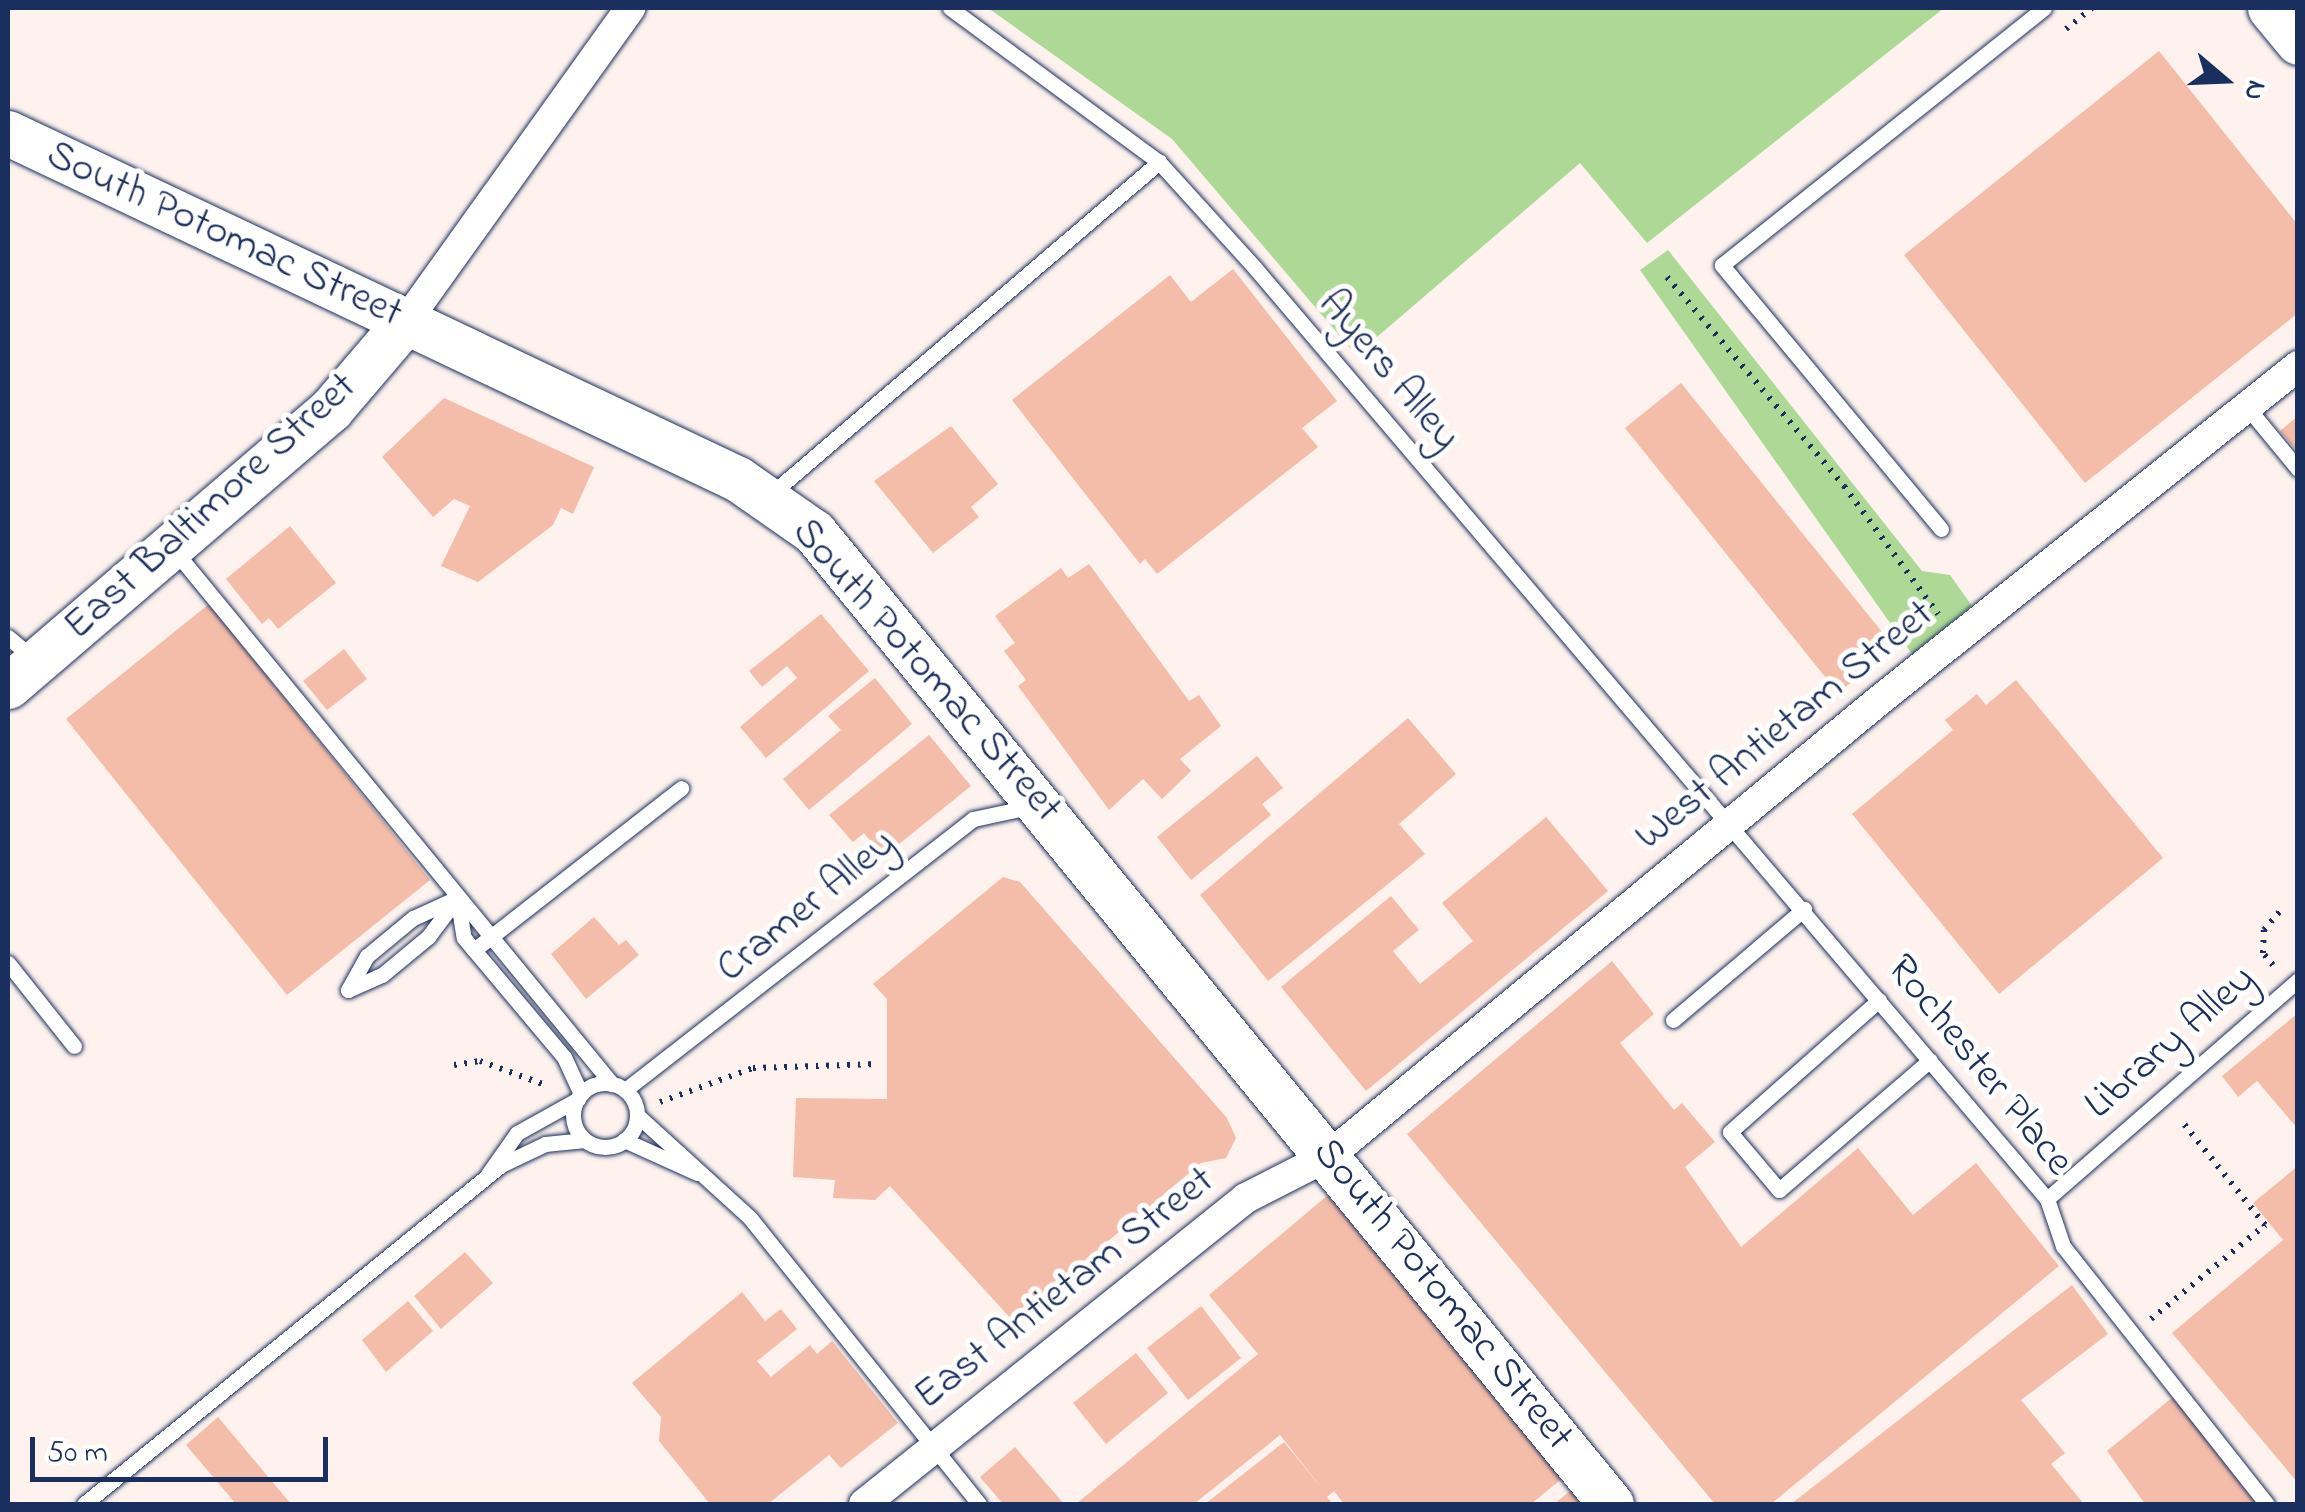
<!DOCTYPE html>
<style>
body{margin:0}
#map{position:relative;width:2305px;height:1512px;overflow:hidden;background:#fdf2ee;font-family:"Indie Flower",sans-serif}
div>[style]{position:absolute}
.green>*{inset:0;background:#aed896}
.building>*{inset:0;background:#f4bda9}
.path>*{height:6px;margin-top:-3px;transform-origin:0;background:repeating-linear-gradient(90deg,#1b2f5e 0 2.5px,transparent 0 10.5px)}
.roads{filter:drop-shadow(0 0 2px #1b2f5e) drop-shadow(0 0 2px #1b2f5e)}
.service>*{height:15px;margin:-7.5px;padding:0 7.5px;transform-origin:7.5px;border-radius:7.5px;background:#fff}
.service>.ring{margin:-7.5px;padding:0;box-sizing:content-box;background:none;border:15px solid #fff;border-radius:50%}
.minor>*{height:30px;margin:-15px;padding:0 15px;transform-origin:15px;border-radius:15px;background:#fff}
.secondary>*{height:45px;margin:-22.5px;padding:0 22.5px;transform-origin:22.5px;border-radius:22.5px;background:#fff}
span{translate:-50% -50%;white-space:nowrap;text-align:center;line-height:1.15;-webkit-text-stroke:10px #fff;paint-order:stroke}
.street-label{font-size:42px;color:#1b2f5e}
.frame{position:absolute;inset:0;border:10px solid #1b2f5e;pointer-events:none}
.north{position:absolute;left:2175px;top:30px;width:100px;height:100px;-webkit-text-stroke:8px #fff;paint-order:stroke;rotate:109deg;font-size:28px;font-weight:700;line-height:40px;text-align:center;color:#1b2f5e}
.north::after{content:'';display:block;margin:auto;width:35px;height:45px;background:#1b2f5e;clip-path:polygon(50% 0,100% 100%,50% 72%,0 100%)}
.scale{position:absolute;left:30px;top:1437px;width:298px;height:45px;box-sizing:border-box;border:5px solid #1b2f5e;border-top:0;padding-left:12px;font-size:30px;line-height:35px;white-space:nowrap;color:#1b2f5e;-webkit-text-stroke:8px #fff;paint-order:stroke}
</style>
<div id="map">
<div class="green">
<i style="clip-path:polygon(988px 8px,1944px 8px,1647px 243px,1580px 163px,1356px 355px,1172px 139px)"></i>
<i style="clip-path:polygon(1668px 250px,1922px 571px,1950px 575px,1972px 606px,1912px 654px,1640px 270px)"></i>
</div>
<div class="building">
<i style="clip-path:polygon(2159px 51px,2298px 225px,2298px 313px,2085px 483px,1904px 255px)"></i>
<i style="clip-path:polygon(1233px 269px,1337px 401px,1302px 428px,1318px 447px,1157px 574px,1145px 559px,1140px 564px,1012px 400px,1170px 275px,1191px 302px)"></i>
<i style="clip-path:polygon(1681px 383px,1895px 648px,1838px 693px,1625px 428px)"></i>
<i style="clip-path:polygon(444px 398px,594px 467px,573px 514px,561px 508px,553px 525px,478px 582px,441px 566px,470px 506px,454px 499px,433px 517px,382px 457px)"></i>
<i style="clip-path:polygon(2298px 416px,2298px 452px,2280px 431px)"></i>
<i style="clip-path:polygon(951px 426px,998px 484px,971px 507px,979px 517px,933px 553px,874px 481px)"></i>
<i style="clip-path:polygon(290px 526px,336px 583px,278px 629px,269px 618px,262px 624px,226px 579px)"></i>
<i style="clip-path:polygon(1089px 564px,1189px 701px,1199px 695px,1221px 726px,1180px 759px,1191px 771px,1162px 799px,1143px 779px,1109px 810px,1018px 686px,1026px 680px,1004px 651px,1015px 643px,995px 616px,1061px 568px,1068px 578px)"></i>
<i style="clip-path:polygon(209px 604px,430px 880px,287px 995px,66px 719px)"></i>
<i style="clip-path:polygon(821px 614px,869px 671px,766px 758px,740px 727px,797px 678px,787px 666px,762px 687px,749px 671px)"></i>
<i style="clip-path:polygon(344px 649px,367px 679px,327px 710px,303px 681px)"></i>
<i style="clip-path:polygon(875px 678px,912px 724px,809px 810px,783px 779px,841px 730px,828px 716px)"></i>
<i style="clip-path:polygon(2016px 680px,2163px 858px,1999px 994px,1852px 814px,1953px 730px,1945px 720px,1977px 694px,1986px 705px)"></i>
<i style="clip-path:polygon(1408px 718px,1456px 774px,1399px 824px,1425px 854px,1268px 981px,1200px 895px)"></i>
<i style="clip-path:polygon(929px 735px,971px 786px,883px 857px,864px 833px,853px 842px,829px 815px)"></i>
<i style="clip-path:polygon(1257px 756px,1283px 788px,1262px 804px,1271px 815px,1191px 880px,1157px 837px)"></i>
<i style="clip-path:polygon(1546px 817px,1608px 891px,1366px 1091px,1281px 987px,1391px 896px,1419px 930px,1393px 951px,1420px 984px,1473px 941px,1442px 903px)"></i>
<i style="clip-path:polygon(1003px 877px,1020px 882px,1227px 1118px,1236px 1138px,1226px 1158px,1201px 1163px,1013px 1321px,890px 1186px,875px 1200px,833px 1198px,835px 1180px,793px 1177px,796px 1098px,887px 1099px,887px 999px,873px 984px)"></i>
<i style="clip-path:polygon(594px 917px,619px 945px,626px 940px,639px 955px,586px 999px,551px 954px)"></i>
<i style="clip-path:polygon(1612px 961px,1654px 1014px,1620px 1043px,1674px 1110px,1682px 1103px,1715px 1142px,1685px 1167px,1741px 1247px,1858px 1148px,1913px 1215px,1976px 1163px,2059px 1266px,1771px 1504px,1715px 1504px,1407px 1134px)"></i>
<i style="clip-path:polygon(2298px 1013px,2298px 1129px,2257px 1081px,2238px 1097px,2222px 1076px)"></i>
<i style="clip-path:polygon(2298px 1166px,2298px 1483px,2172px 1333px,2283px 1240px,2253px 1203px)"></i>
<i style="clip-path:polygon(1328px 1195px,1564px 1477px,1531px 1504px,1344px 1504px,1334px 1491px,1327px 1497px,1333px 1504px,1205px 1504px,1284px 1442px,1324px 1491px,1280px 1435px,1194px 1504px,1076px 1504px,1258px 1354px,1209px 1295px)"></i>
<i style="clip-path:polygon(465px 1252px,493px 1283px,441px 1329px,414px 1296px)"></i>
<i style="clip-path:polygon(2072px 1285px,2108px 1334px,2021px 1400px,2065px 1453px,2051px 1464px,2084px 1504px,1791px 1504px)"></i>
<i style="clip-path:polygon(742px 1292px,765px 1321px,781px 1309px,797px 1329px,757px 1361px,771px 1377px,810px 1345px,817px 1354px,832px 1341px,898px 1423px,841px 1468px,829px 1455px,768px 1504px,710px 1504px,659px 1441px,661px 1417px,632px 1383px)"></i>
<i style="clip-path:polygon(408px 1301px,433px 1331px,386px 1372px,362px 1340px)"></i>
<i style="clip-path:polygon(1201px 1306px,1241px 1358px,1188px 1400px,1147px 1348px)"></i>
<i style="clip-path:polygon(1136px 1353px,1168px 1393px,1106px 1444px,1073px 1403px)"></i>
<i style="clip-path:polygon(2173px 1397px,2259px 1504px,2145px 1504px,2107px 1451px)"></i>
<i style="clip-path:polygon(218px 1417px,291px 1504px,236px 1504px,186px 1445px)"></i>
<i style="clip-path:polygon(1015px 1447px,1064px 1504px,1003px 1504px,980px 1477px)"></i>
<i style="clip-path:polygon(1575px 1487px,1590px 1504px,1554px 1504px)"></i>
</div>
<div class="path">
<i style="left:2066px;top:29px;width:33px;rotate:-39deg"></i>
<i style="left:1667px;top:277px;width:274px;rotate:49.7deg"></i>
<i style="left:1844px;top:486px;width:159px;rotate:53.7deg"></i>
<i style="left:2273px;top:965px;width:16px;rotate:-130deg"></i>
<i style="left:2263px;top:953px;width:23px;rotate:-88deg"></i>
<i style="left:2264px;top:930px;width:25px;rotate:-50deg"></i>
<i style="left:454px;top:1065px;width:26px;rotate:-9deg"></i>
<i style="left:480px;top:1061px;width:72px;rotate:20.2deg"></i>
<i style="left:660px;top:1102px;width:99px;rotate:-20.1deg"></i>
<i style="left:753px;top:1068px;width:125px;rotate:-1.8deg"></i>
<i style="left:2151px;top:1319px;width:148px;rotate:-39.5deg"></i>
<i style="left:2265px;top:1225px;width:136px;rotate:-128.7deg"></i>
</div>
<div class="roads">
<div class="service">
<i style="left:950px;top:8px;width:260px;rotate:36.4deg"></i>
<i style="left:1159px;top:162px;width:143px;rotate:47.8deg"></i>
<i style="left:1255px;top:268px;width:1222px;rotate:49.61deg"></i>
<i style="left:2047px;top:1199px;width:50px;rotate:71.2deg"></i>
<i style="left:2063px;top:1246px;width:329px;rotate:51.7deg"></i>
<i style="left:2247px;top:407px;width:80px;rotate:50.6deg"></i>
<i style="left:771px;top:494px;width:511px;rotate:-40.55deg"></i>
<i style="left:1941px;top:529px;width:343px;rotate:-129.7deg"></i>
<i style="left:1722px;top:265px;width:412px;rotate:-38.6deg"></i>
<i style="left:174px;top:550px;width:691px;rotate:50.64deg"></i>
<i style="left:8px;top:637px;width:34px;rotate:40deg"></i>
<i style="left:458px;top:902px;width:36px;rotate:81deg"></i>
<i style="left:464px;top:938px;width:155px;rotate:50deg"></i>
<i style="left:564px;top:1057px;width:41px;rotate:65.3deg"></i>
<i style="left:474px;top:950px;width:263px;rotate:-38deg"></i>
<i style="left:8px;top:963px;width:106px;rotate:51.5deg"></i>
<i style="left:348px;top:990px;width:39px;rotate:-61deg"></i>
<i style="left:367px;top:956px;width:60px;rotate:-39.6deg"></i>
<i style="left:413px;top:918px;width:48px;rotate:-24.4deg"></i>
<i style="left:348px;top:990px;width:37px;rotate:-24deg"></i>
<i style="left:382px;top:975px;width:60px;rotate:-39.6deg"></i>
<i style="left:428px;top:937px;width:45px;rotate:-53.1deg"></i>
<i style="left:1879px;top:1000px;width:199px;rotate:138.5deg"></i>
<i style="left:1730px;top:1132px;width:76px;rotate:49.8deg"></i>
<i style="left:1779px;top:1190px;width:199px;rotate:-40.7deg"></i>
<i style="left:1673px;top:1020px;width:172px;rotate:-40.3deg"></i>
<i class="ring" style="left:573px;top:1083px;width:49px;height:49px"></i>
<i style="left:625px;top:1090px;width:441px;rotate:-37.9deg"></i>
<i style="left:973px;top:819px;width:57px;rotate:-12.1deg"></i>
<i style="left:637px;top:1115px;width:153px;rotate:42.3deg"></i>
<i style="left:750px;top:1218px;width:366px;rotate:51.3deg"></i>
<i style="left:624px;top:1140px;width:80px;rotate:24.3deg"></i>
<i style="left:488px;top:1174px;width:50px;rotate:-54.7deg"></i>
<i style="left:517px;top:1133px;width:70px;rotate:-29.1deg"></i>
<i style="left:2047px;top:1199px;width:333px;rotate:-41.1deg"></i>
<i style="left:84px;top:1504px;width:537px;rotate:-39.11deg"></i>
<i style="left:501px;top:1165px;width:49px;rotate:-25.5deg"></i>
<i style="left:545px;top:1144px;width:40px;rotate:-5.7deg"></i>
</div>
<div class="minor">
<i style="left:407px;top:320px;width:384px;rotate:-54.4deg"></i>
<i style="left:864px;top:1504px;width:489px;rotate:-38.7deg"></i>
<i style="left:1246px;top:1198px;width:94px;rotate:-27.1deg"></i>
<i style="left:1330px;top:1155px;width:709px;rotate:-39.62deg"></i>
<i style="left:1876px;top:703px;width:540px;rotate:-38.61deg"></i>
</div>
<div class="secondary">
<i style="left:2270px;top:8px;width:44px;rotate:50.5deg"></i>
<i style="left:8px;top:133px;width:808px;rotate:25.36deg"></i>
<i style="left:738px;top:479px;width:93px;rotate:34.9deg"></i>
<i style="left:814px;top:532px;width:1257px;rotate:50.65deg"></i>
<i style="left:8px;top:686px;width:426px;rotate:-40.6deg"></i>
<i style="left:331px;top:409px;width:117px;rotate:-49.5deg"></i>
</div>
</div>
<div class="street-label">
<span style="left:224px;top:235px;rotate:25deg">South Potomac Street</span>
<span style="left:1388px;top:371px;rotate:50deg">Ayers Alley</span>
<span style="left:211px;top:507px;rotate:-42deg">East Baltimore Street</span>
<span style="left:926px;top:671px;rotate:49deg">South Potomac Street</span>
<span style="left:1785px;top:726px;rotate:-39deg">West Antietam Street</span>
<span style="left:807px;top:907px;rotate:-39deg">Cramer Alley</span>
<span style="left:2171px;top:1043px;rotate:-41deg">Library Alley</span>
<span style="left:1979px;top:1066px;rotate:51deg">Rochester Place</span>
<span style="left:1065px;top:1289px;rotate:-38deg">East Antietam Street</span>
<span style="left:1442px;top:1295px;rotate:51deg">South Potomac Street</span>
</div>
<div class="frame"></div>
<div class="north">N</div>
<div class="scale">50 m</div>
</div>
